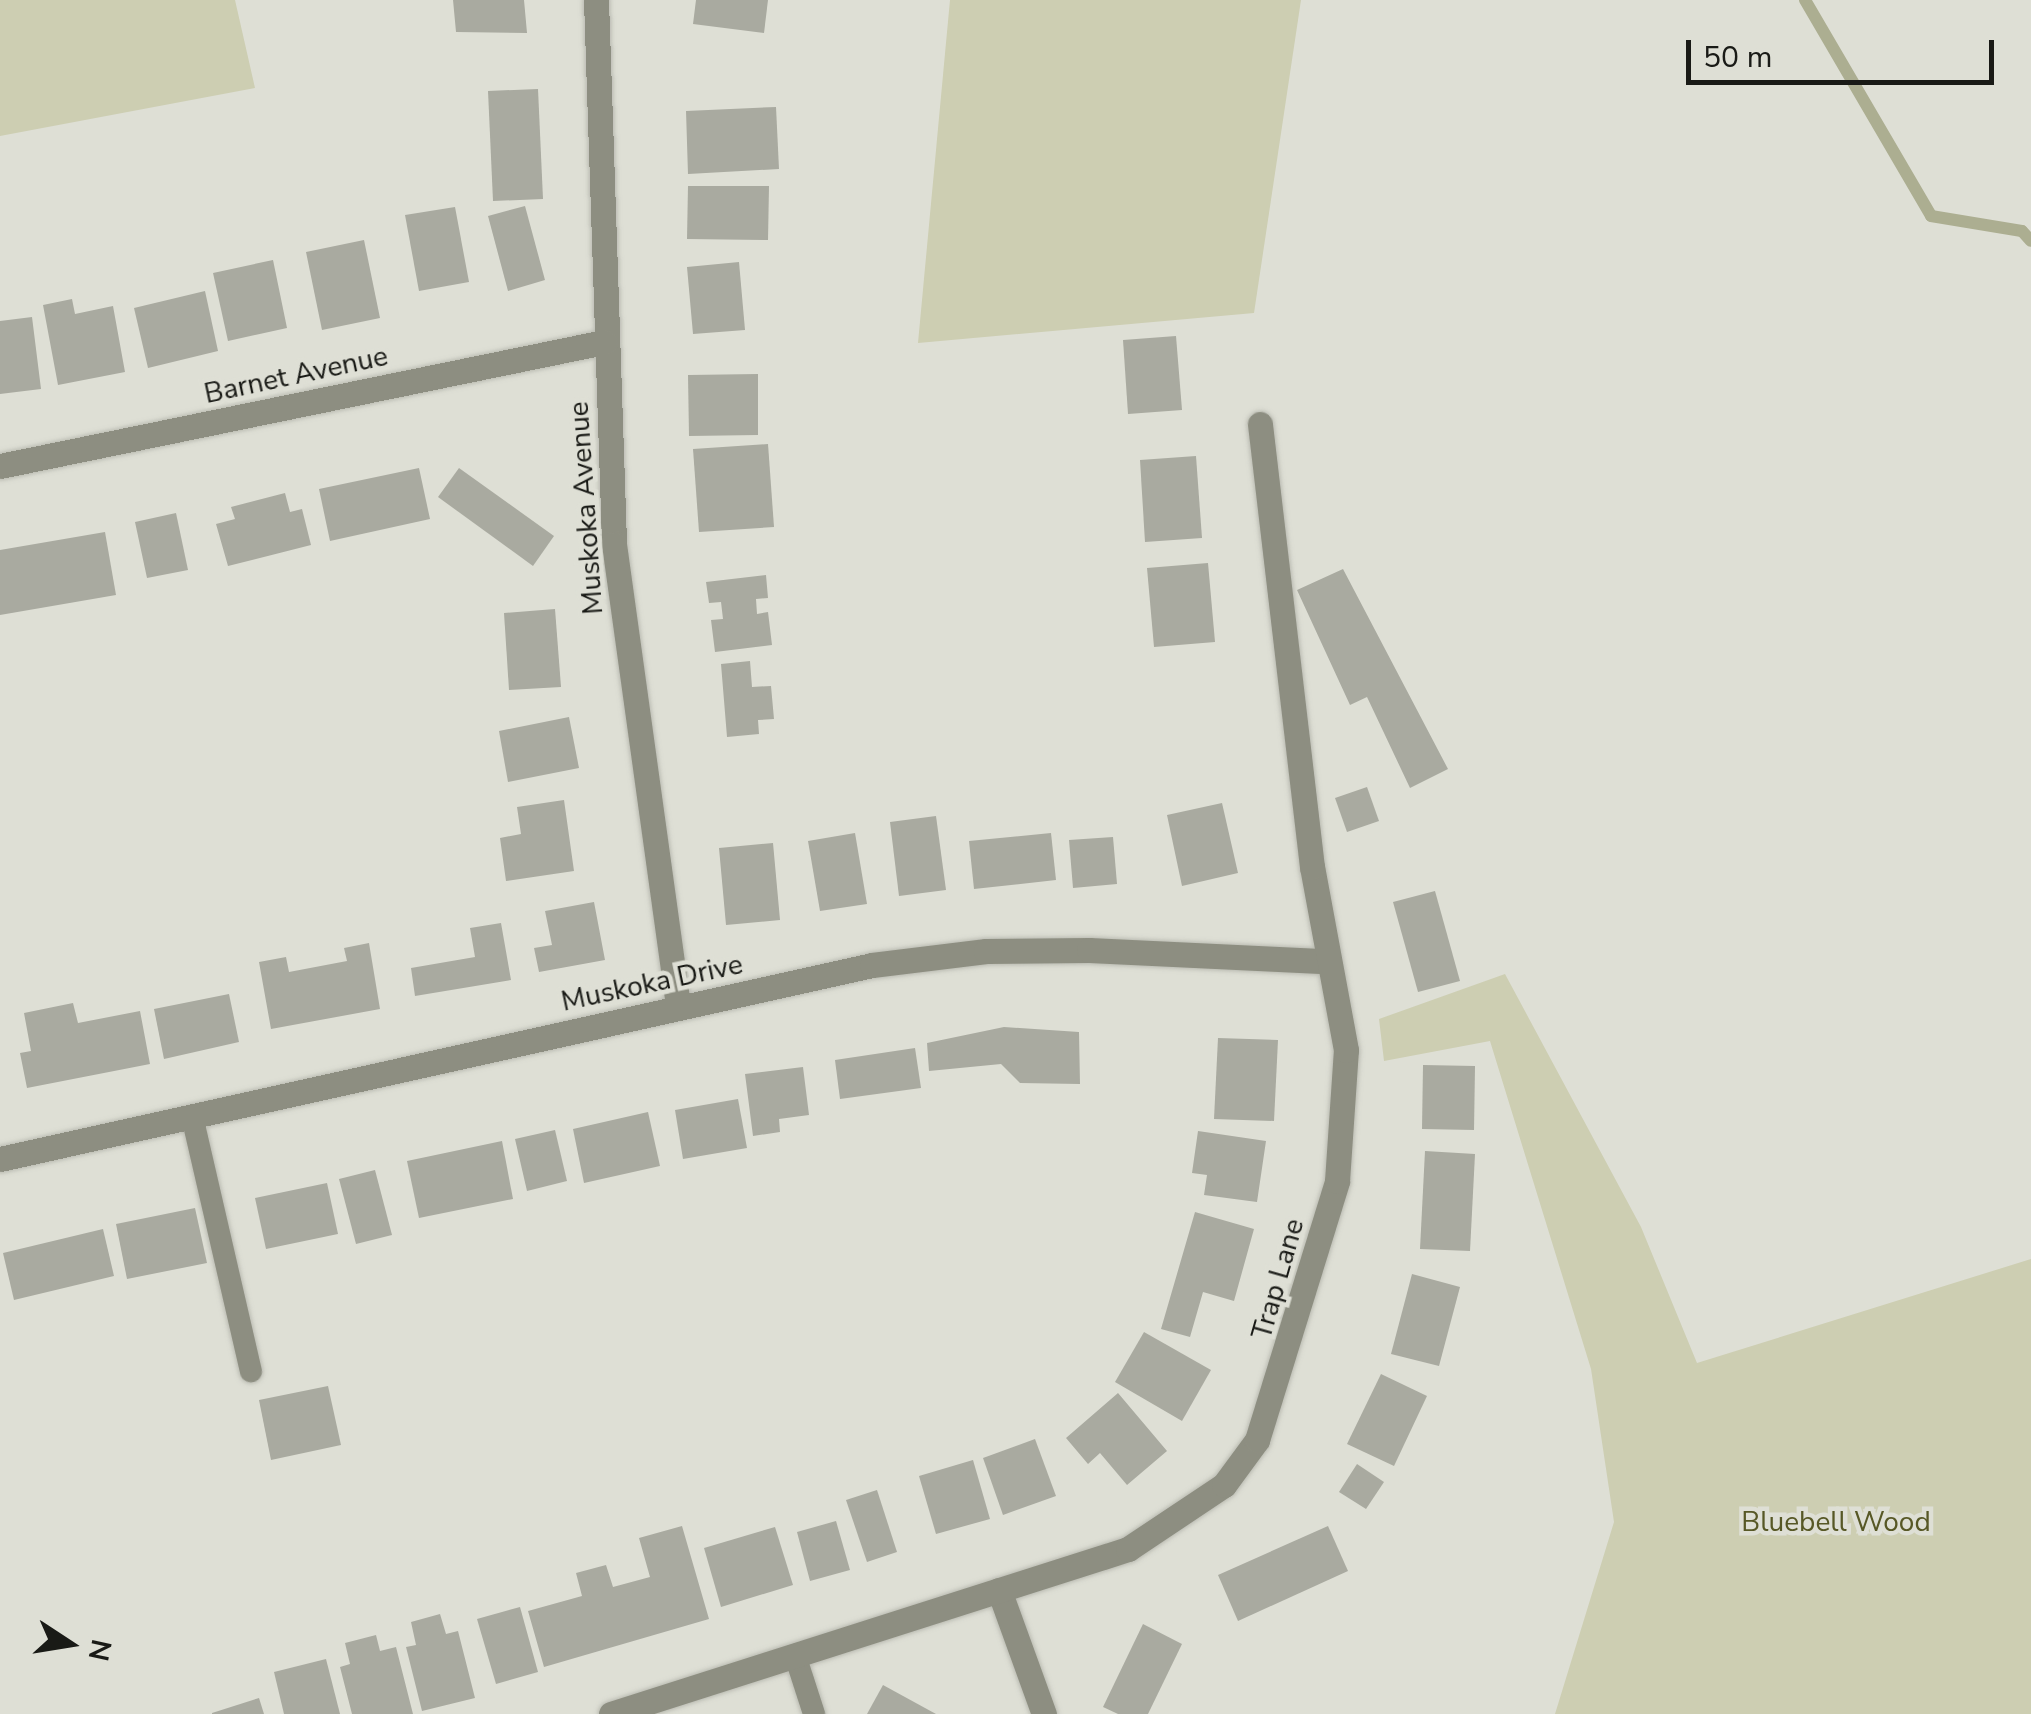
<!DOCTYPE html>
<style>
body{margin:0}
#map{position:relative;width:2031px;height:1714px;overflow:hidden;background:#dedfd5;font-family:"Nunito Sans",sans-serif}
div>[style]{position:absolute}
.green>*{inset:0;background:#cdceb2}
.stream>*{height:12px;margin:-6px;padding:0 6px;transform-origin:6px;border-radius:6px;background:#acae91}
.building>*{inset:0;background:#a9aaa0}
.roads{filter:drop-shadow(0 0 2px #bbbcb3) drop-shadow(0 0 2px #bbbcb3)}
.service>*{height:22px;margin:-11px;padding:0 11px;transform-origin:11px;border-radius:11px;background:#8d8e81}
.minor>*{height:25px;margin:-12.5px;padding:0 12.5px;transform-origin:12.5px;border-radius:12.5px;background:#8d8e81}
span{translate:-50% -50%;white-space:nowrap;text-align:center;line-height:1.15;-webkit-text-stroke:9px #dedfd5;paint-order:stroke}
.street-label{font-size:28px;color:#191a16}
.park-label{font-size:28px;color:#575826}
.north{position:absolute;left:20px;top:1594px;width:100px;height:100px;-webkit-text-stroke:8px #dedfd5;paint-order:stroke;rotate:102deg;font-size:28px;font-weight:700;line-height:40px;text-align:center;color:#191a16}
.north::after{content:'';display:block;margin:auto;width:35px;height:45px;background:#191a16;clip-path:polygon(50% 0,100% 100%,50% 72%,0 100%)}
.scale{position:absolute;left:1686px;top:40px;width:308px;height:45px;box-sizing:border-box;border:5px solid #191a16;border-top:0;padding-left:12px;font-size:30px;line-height:35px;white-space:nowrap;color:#191a16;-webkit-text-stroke:8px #dedfd5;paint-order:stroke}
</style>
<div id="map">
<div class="green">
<i style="clip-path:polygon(0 0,235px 0,255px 88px,0 136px)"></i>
<i style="clip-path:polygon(950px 0,1301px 0,1254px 313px,918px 343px)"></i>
<i style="clip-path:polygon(1505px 974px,1641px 1227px,1697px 1363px,2031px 1259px,2031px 1714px,1555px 1714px,1614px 1522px,1591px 1369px,1490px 1041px,1384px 1061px,1379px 1019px)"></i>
</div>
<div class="stream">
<i style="left:1805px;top:0;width:250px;rotate:59.7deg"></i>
<i style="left:1931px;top:216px;width:92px;rotate:9.4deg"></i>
<i style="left:2022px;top:231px;width:13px;rotate:48deg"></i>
</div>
<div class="building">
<i style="clip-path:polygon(453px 0,524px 0,527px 33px,456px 32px)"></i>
<i style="clip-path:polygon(696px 0,768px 0,764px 33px,693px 24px)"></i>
<i style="clip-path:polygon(538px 89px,543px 199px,493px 201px,488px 91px)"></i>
<i style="clip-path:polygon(776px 107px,779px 169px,688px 174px,686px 111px)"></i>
<i style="clip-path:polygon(688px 186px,769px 186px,768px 240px,687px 239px)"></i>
<i style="clip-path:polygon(525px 206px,545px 280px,508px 291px,488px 216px)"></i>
<i style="clip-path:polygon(455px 207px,469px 282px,419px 291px,405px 215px)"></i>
<i style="clip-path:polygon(364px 240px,380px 318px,322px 330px,306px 252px)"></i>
<i style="clip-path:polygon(273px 260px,287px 328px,228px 341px,213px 273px)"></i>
<i style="clip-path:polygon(739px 262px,745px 330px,693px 334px,687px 267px)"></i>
<i style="clip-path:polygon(205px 291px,218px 351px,148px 368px,134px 308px)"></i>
<i style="clip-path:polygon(72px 299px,75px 314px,113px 306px,125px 372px,58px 385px,43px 305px)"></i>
<i style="clip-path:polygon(32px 317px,41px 389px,0 394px,0 321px)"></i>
<i style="clip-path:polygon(1176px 336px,1182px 410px,1128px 414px,1123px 340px)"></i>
<i style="clip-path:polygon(758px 374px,758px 435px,689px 436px,688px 375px)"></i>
<i style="clip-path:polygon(768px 444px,774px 527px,699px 532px,693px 449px)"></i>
<i style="clip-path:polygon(1196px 456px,1202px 538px,1145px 542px,1140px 460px)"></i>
<i style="clip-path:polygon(419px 468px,430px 519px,330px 541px,319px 489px)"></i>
<i style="clip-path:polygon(459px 468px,554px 536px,533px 566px,438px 497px)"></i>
<i style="clip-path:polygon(285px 493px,290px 512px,302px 509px,311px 545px,228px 566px,216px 524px,235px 519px,231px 507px)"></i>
<i style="clip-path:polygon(176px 513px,188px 570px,147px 578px,135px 522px)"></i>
<i style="clip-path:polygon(105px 532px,116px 595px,0 615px,0 550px)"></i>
<i style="clip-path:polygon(1208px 563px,1215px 642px,1154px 647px,1147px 568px)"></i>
<i style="clip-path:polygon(1343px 569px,1448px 769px,1410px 788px,1367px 697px,1350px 705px,1297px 590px)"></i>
<i style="clip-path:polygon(766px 575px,768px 598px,756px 599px,757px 614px,768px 612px,772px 645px,715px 652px,711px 620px,723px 619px,721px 602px,709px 603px,706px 582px)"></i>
<i style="clip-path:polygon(555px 609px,561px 687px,509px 690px,504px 613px)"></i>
<i style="clip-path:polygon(750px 661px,752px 687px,771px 686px,774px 719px,758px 720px,759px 734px,727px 737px,721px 664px)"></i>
<i style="clip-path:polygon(569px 717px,579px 768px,508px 782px,499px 731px)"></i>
<i style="clip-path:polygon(1367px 787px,1379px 821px,1347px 832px,1335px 798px)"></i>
<i style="clip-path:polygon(564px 800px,574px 871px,506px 881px,500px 838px,521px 834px,517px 807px)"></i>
<i style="clip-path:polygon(1222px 803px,1238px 873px,1182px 886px,1167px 815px)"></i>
<i style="clip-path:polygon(936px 816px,946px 890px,899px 896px,890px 822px)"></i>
<i style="clip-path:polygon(855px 833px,867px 904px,820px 911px,808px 841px)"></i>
<i style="clip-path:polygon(1051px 833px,1056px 880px,974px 889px,969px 841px)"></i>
<i style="clip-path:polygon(1113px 837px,1117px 884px,1073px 888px,1069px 840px)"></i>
<i style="clip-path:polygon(773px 843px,780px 920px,726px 925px,719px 848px)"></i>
<i style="clip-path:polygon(1435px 891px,1460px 981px,1418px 992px,1393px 902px)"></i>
<i style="clip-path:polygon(594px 902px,605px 960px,539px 972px,534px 948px,552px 945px,545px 911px)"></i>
<i style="clip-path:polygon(501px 923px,511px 980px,415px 996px,411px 968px,475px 957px,470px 928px)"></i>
<i style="clip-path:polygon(369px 943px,380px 1009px,271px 1029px,259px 962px,286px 957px,289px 972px,347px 961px,344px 948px)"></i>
<i style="clip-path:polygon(229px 994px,239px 1042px,164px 1059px,154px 1009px)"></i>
<i style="clip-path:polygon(73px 1003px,78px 1023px,140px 1011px,150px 1064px,27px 1088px,20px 1053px,31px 1051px,24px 1013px)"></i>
<i style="clip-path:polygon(1004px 1027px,1079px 1032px,1080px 1084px,1020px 1083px,1001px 1064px,929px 1071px,927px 1043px)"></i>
<i style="clip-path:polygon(1218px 1038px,1278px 1040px,1274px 1121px,1214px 1119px)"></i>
<i style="clip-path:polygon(915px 1048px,921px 1088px,840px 1099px,835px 1060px)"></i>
<i style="clip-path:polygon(1423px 1065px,1475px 1066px,1474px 1130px,1422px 1129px)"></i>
<i style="clip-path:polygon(803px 1067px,809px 1115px,779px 1119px,780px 1132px,753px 1136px,745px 1074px)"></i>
<i style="clip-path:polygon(738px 1099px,747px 1148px,683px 1159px,675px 1110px)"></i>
<i style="clip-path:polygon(648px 1112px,660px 1166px,584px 1183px,573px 1129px)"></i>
<i style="clip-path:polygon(555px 1130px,567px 1181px,527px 1191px,515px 1139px)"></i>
<i style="clip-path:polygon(1198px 1131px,1266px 1141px,1257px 1202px,1204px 1195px,1207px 1175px,1192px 1173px)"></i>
<i style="clip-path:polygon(502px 1141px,513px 1199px,419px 1218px,407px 1161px)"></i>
<i style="clip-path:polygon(1425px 1151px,1475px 1154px,1470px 1251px,1420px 1249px)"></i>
<i style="clip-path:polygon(375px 1170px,392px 1235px,356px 1244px,339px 1179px)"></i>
<i style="clip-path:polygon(327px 1183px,338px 1234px,266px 1249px,255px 1198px)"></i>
<i style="clip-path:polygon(195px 1208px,207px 1263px,127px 1279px,116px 1224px)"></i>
<i style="clip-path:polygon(1195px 1212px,1254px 1229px,1234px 1301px,1203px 1292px,1190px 1337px,1161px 1329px)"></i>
<i style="clip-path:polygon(103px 1229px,114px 1276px,14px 1300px,3px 1253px)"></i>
<i style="clip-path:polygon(1412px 1274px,1460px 1287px,1439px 1366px,1391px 1354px)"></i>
<i style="clip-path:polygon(1144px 1332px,1211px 1370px,1182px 1421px,1115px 1382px)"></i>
<i style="clip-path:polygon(1381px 1374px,1427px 1396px,1394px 1466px,1347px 1444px)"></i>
<i style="clip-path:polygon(328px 1386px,341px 1445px,271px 1460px,259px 1400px)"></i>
<i style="clip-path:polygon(1118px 1393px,1167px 1451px,1127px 1485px,1100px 1453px,1088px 1464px,1066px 1438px)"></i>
<i style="clip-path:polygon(1035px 1439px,1056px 1496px,1003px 1515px,983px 1458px)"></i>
<i style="clip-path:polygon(973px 1460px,990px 1519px,936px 1534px,919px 1476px)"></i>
<i style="clip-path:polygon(1357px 1464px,1384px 1482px,1366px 1509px,1339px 1492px)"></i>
<i style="clip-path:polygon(877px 1490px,897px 1552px,867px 1562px,846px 1500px)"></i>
<i style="clip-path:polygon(836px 1521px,850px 1570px,810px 1581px,797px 1532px)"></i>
<i style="clip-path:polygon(682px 1526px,709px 1619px,544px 1667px,528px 1611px,582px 1596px,576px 1573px,606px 1565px,613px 1587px,650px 1577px,639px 1538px)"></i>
<i style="clip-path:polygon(1328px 1526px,1348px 1571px,1238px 1621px,1218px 1575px)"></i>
<i style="clip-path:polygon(775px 1527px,793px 1585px,721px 1607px,704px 1548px)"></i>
<i style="clip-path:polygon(520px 1607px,538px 1672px,496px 1684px,477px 1619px)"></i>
<i style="clip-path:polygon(440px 1614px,446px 1634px,458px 1631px,475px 1698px,422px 1711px,406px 1647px,416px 1645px,411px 1622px)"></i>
<i style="clip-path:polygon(1143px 1624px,1182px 1644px,1148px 1714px,1118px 1714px,1103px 1707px)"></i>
<i style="clip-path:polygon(376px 1635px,380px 1651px,396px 1647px,413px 1714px,352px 1714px,340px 1667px,350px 1664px,345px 1643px)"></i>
<i style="clip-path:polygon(326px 1659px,340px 1714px,284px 1714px,274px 1672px)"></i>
<i style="clip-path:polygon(883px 1685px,936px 1714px,867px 1714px)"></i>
<i style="clip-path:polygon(259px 1698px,264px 1714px,212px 1714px,212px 1713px)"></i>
</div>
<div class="roads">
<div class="service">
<i style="left:192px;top:1116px;width:262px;rotate:77deg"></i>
<i style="left:795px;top:1655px;width:62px;rotate:72.1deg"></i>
</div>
<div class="minor">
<i style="left:596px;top:0;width:544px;rotate:88.1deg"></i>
<i style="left:614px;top:544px;width:468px;rotate:82.1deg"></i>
<i style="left:0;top:466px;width:617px;rotate:-11.6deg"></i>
<i style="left:0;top:1159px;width:893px;rotate:-12.54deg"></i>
<i style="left:872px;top:965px;width:115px;rotate:-7deg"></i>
<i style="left:986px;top:951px;width:103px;rotate:-0.6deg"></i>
<i style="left:1089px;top:950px;width:237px;rotate:2.7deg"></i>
<i style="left:999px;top:1590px;width:132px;rotate:70.1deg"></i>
<i style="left:611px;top:1714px;width:543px;rotate:-17.7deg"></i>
<i style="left:1128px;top:1549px;width:115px;rotate:-33.7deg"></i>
<i style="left:1224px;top:1485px;width:56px;rotate:-53.7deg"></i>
<i style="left:1257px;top:1440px;width:271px;rotate:-72.8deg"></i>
<i style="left:1337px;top:1181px;width:131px;rotate:-86.1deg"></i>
<i style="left:1346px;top:1050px;width:186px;rotate:-100.5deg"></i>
<i style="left:1312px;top:867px;width:446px;rotate:-96.7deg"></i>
</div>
</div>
<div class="street-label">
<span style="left:296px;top:375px;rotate:-12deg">Barnet Avenue</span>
<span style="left:586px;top:508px;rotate:-94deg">Muskoka Avenue</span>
<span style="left:652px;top:983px;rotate:-12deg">Muskoka Drive</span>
<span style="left:1278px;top:1279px;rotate:-74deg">Trap Lane</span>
</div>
<div class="park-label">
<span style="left:1836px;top:1522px">Bluebell Wood</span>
</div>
<div class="north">N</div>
<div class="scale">50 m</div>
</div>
